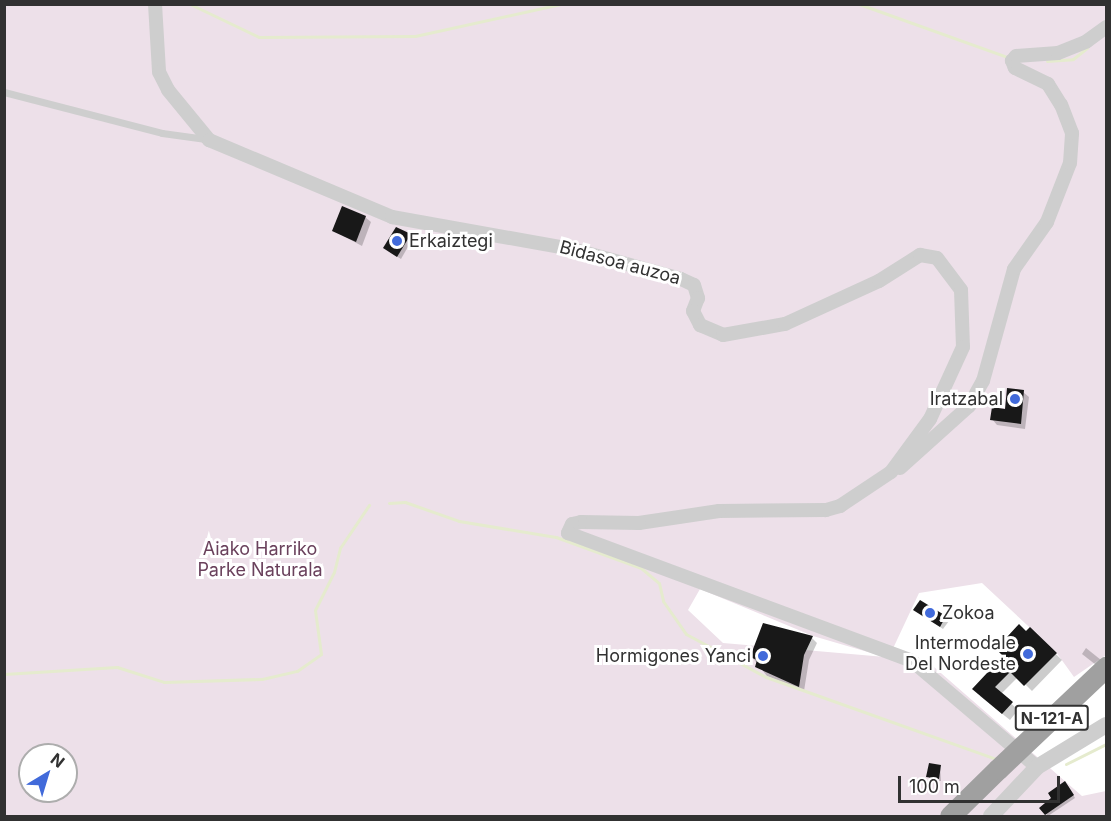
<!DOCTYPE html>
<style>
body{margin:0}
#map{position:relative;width:1111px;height:821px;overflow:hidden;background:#fff;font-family:Inter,sans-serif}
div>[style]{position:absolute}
.green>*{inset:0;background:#ede0e9}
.shadow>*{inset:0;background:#0003}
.stream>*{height:3px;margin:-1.5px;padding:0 1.5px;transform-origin:1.5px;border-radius:1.5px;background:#e5ebce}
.building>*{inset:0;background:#181818}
.service>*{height:7px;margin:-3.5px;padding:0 3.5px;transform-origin:3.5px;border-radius:3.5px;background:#cecece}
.minor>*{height:14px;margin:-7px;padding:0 7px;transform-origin:7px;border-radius:7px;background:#cecece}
.tertiary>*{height:16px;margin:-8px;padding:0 8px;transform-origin:8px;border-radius:8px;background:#cecece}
.trunk>*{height:21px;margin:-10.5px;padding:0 10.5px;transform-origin:10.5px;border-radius:10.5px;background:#a0a0a0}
.trunk-bridge>*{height:21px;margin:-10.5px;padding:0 10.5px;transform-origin:10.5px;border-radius:10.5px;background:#a0a0a0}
.dots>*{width:16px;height:16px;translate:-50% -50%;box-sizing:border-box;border:3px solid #fff;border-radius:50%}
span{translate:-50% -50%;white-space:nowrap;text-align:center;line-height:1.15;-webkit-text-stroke:6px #fff;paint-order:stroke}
.shield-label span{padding:2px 4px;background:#fff;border:2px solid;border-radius:4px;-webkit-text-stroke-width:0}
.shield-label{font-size:16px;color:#313131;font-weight:700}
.poi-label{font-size:18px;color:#313131}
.left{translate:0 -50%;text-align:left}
.right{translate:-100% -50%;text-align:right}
.street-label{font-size:18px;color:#313131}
.park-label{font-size:18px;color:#6a415c}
.frame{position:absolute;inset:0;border:6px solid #313131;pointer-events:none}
.north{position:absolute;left:18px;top:743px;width:60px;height:60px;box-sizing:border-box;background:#fff;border:2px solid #adadad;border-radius:50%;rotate:38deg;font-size:16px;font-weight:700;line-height:24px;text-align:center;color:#313131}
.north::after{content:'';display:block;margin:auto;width:21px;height:27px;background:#416ada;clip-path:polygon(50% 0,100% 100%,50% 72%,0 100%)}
.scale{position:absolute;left:898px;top:776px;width:162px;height:27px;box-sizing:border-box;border:3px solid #313131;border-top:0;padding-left:8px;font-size:18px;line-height:21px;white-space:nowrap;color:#313131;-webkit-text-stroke:4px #fff;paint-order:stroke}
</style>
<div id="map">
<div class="green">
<i style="clip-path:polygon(evenodd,5px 5px,1106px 5px,1106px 655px,1074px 677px,1056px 652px,982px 583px,919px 593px,889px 657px,926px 660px,1082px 796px,1106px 791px,1106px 816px,5px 816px,5px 5px,700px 589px,813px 636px,885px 657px,723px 643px,688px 610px,700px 589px,5px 5px,30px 755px,66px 755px,66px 791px,30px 791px,30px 755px)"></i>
</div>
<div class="shadow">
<i style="clip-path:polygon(365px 217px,371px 222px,362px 246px,334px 231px)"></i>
<i style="clip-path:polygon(396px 229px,413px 238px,401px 259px,388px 251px)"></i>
<i style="clip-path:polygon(1023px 392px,1029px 397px,1025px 429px,997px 425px,992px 419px,1007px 411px)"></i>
<i style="clip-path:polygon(920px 602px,949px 621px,943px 629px,915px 610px)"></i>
<i style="clip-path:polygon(1030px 629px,1062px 660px,1032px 691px,1018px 677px,1001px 694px,1018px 710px,1010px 720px,980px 696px)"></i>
<i style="clip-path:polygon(812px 638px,817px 643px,809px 660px,804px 691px,767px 676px,752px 657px)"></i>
<i style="clip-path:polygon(1086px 648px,1101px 660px,1096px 665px,1082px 654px)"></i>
<i style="clip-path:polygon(940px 766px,941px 781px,931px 780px,928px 776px)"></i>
<i style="clip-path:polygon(1068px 786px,1075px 798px,1048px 816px,1041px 808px)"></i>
</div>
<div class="stream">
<i style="left:190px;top:4px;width:76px;rotate:25.6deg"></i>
<i style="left:259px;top:37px;width:156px;rotate:-0.4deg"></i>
<i style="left:415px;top:36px;width:148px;rotate:-12.4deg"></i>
<i style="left:859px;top:4px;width:160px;rotate:19.7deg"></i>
<i style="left:1047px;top:61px;width:26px;rotate:-4deg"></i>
<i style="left:1073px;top:59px;width:18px;rotate:-38deg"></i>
<i style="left:389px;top:503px;width:16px;rotate:-4deg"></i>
<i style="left:405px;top:502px;width:57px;rotate:19.4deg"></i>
<i style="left:459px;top:521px;width:98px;rotate:9.4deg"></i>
<i style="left:556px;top:537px;width:90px;rotate:20deg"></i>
<i style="left:641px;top:568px;width:23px;rotate:40deg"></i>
<i style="left:659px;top:583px;width:18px;rotate:77deg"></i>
<i style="left:663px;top:601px;width:40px;rotate:55.1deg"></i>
<i style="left:686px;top:634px;width:91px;rotate:28.3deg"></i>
<i style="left:766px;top:677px;width:244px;rotate:19.6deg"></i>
<i style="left:4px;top:674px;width:113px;rotate:-3.5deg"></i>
<i style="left:117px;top:667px;width:49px;rotate:17.7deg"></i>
<i style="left:164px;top:682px;width:98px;rotate:-1.8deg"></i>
<i style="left:262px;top:679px;width:36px;rotate:-13deg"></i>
<i style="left:297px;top:671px;width:29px;rotate:-35deg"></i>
<i style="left:321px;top:654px;width:44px;rotate:-97.8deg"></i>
<i style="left:315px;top:610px;width:42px;rotate:-63.4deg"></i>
<i style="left:334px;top:572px;width:25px;rotate:-76deg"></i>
<i style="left:340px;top:548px;width:52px;rotate:-56deg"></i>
<i style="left:1066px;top:764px;width:45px;rotate:-26.6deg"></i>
</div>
<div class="building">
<i style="clip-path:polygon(342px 206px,366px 216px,356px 242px,332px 231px)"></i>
<i style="clip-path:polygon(396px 227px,411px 234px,397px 257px,383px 248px)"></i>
<i style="clip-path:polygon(1007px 388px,1024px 390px,1021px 424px,990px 420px,992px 407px,1005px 409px)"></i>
<i style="clip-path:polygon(920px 600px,946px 616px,940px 627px,913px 610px)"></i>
<i style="clip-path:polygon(763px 623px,813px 636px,804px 655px,799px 687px,755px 667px,757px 660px,750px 657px)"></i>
<i style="clip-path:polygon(1019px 624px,1026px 631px,1030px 627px,1057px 653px,1024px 686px,1010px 672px,995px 687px,1013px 702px,1002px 714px,972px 689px,1003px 656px,996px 649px)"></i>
<i style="clip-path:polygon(929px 763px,941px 765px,939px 779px,926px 777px)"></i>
<i style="clip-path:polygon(1065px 781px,1074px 795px,1045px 815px,1039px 808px,1051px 798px,1048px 793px)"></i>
</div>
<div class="service">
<i style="left:4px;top:92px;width:163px;rotate:14.5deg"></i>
<i style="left:162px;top:133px;width:44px;rotate:7.8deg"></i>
</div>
<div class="minor">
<i style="left:155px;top:4px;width:68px;rotate:86.6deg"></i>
<i style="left:159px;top:72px;width:20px;rotate:63deg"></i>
<i style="left:168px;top:90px;width:65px;rotate:50.6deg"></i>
<i style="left:209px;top:140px;width:199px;rotate:22.8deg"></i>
<i style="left:392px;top:217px;width:183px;rotate:10.1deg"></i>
<i style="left:572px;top:249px;width:113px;rotate:15.4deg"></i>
<i style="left:681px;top:279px;width:14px;rotate:25deg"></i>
<i style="left:694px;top:285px;width:14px;rotate:73deg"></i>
<i style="left:698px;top:298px;width:14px;rotate:111deg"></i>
<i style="left:693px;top:311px;width:16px;rotate:63deg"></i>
<i style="left:700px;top:325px;width:25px;rotate:23deg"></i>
<i style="left:723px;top:335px;width:63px;rotate:-10.1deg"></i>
<i style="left:785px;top:324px;width:103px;rotate:-24.6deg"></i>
<i style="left:879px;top:281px;width:49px;rotate:-32.4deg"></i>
<i style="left:920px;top:255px;width:17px;rotate:10deg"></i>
<i style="left:937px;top:258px;width:40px;rotate:53deg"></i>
<i style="left:961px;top:290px;width:57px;rotate:88deg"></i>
<i style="left:963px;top:347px;width:79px;rotate:114.6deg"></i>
<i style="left:930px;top:419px;width:66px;rotate:126.3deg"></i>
<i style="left:891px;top:472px;width:61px;rotate:146.3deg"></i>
<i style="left:840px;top:506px;width:15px;rotate:164deg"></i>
<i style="left:826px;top:510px;width:107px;rotate:179.5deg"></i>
<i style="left:719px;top:511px;width:81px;rotate:171.5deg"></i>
<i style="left:639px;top:523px;width:58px;rotate:-179deg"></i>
<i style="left:581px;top:522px;width:9px;rotate:167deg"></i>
<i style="left:572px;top:524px;width:10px;rotate:114deg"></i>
<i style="left:568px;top:533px;width:367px;rotate:20.4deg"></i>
<i style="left:912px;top:661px;width:164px;rotate:40.3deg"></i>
<i style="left:900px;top:468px;width:93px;rotate:-41.9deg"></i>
<i style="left:969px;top:406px;width:29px;rotate:-61deg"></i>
<i style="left:983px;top:381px;width:116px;rotate:-74.5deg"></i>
<i style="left:1014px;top:269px;width:57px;rotate:-54.9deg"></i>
<i style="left:1047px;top:222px;width:63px;rotate:-68.7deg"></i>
<i style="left:1070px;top:163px;width:30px;rotate:-86deg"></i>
<i style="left:1072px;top:133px;width:30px;rotate:-111deg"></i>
<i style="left:1061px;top:105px;width:25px;rotate:-122deg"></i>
<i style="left:1048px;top:84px;width:37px;rotate:-154deg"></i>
<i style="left:1015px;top:68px;width:8px;rotate:-113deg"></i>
<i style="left:1012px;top:61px;width:6px;rotate:-51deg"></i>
<i style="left:1016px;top:56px;width:42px;rotate:-4.1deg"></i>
<i style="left:1058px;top:53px;width:31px;rotate:-22deg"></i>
<i style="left:1087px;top:41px;width:24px;rotate:-36deg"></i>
</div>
<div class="tertiary">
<i style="left:991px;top:816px;width:67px;rotate:-46.8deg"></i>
<i style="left:1037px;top:767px;width:81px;rotate:-31.3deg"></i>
</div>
<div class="trunk">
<i style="left:950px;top:816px;width:67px;rotate:-44.4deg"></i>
</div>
<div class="trunk-bridge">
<i style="left:998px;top:769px;width:149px;rotate:-43.4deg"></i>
</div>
<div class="dots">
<i style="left:397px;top:241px;background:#416ada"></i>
<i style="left:1015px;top:399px;background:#416ada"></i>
<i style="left:930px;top:613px;background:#416ada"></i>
<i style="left:1028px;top:654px;background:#416ada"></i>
<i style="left:763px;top:656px;background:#416ada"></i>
</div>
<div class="shield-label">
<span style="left:1052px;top:718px">N-121-A</span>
</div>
<div class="poi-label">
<span class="left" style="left:409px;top:241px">Erkaiztegi</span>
<span class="right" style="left:1003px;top:399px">Iratzabal</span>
<span class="left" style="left:942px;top:613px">Zokoa</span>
<span class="right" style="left:1016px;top:654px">Intermodale<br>Del Nordeste</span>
<span class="right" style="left:751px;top:656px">Hormigones Yanci</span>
</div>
<div class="street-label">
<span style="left:620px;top:263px;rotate:15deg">Bidasoa auzoa</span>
</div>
<div class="park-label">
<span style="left:260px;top:560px">Aiako Harriko<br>Parke Naturala</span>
</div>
<div class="frame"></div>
<div class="north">N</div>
<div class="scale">100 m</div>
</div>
